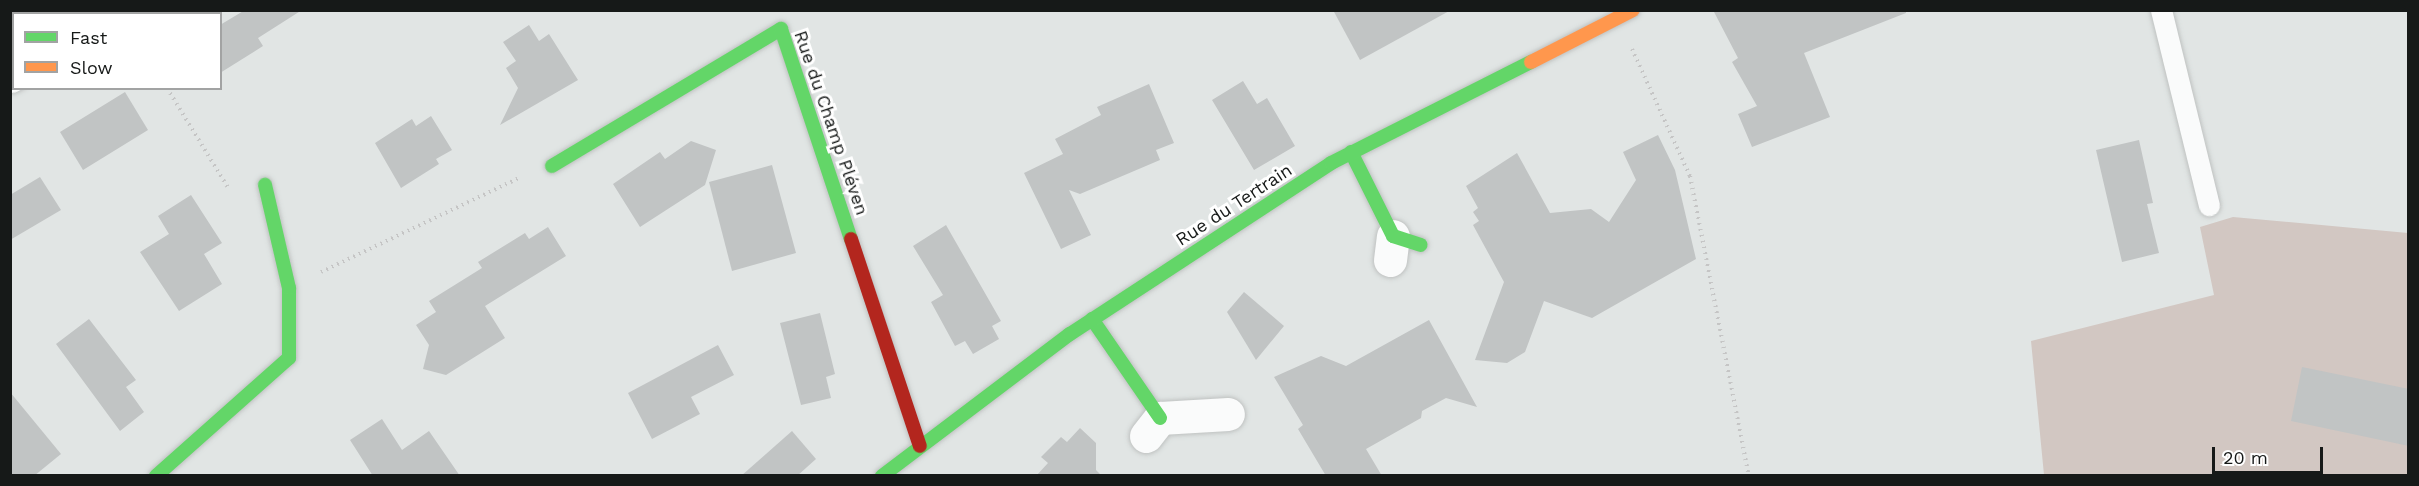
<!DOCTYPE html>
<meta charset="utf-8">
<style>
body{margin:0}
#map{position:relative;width:2419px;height:486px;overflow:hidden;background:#e1e5e4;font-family:"Work Sans",sans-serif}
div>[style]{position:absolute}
.green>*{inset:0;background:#d2c7c2}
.building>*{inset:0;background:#c1c4c4}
.path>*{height:4px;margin-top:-2px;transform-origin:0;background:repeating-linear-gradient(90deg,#c5c5c5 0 1.5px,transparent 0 6px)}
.roads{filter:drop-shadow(0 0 2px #bfc2c1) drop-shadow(0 0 2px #bfc2c1)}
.lane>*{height:21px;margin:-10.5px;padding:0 10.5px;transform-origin:10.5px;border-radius:10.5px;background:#fafbfb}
.street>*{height:33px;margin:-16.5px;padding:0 16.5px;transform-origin:16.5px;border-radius:16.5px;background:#fafbfb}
.fast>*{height:14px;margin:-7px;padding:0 7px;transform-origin:7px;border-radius:7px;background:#63d668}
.slow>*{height:14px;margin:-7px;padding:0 7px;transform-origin:7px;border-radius:7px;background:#ff974d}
.jam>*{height:14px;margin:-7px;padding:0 7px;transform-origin:7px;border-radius:7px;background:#b3261e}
span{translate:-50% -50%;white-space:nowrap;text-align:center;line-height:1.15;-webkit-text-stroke:6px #fff;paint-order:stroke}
.street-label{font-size:18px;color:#161918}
.frame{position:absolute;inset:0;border:12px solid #161918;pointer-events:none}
.legend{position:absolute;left:12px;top:12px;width:210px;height:78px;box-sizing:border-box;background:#fff;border:2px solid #a2a3a3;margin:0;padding:8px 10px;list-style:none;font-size:18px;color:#161918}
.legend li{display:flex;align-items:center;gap:12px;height:30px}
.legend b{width:30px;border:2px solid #a2a3a3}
.scale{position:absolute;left:2212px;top:447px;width:111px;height:27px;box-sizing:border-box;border:3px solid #161918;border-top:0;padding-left:8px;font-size:18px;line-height:21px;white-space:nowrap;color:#161918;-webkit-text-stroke:4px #fff;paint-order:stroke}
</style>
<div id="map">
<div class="green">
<i style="clip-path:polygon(2233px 217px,2408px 233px,2408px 475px,2044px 475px,2031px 341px,2214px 295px,2200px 227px)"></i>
</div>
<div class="building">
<i style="clip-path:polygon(245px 10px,302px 10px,258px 38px,263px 46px,220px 73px,220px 25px)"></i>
<i style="clip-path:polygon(1333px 10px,1451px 10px,1360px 60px)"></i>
<i style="clip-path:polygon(1713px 10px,1906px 10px,1906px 13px,1804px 53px,1830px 117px,1752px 147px,1738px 114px,1757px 106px,1732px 62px,1738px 58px)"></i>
<i style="clip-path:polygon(529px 25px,539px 41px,549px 34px,578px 80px,500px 125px,518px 88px,506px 68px,516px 61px,503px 42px)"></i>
<i style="clip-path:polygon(1243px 81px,1257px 104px,1267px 98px,1295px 146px,1254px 170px,1212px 100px)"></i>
<i style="clip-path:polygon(1149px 84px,1174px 143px,1156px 150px,1160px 160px,1080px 194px,1069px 190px,1091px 235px,1061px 249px,1024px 173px,1063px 154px,1055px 139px,1101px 115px,1097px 107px)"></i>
<i style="clip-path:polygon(125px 92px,148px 130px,83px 170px,60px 132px)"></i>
<i style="clip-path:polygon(431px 116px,452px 150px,436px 159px,439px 164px,401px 188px,375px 143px,412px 119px,416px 126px)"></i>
<i style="clip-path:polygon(1658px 135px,1675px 170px,1696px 259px,1592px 318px,1544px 301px,1525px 352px,1507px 363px,1475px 360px,1504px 282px,1473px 225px,1479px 221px,1473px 212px,1478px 208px,1466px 186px,1517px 153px,1550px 213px,1591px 209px,1609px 222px,1636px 180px,1623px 152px)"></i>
<i style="clip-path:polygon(2139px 140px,2153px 203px,2147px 204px,2159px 253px,2122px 262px,2096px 150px)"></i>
<i style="clip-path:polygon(691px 141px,716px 150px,705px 185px,640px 227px,613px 184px,660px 152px,665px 159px)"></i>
<i style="clip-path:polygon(772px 165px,796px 253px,732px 271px,709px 182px)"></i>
<i style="clip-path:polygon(40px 177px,61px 210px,10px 240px,10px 195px)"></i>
<i style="clip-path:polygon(191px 195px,222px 243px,204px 254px,222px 284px,179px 311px,140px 252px,169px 234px,158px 216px)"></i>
<i style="clip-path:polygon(946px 225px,1001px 321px,992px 326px,999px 339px,973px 354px,965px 341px,955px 346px,931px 302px,943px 295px,913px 246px)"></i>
<i style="clip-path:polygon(548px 227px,566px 256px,485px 306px,505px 338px,446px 375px,423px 369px,429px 345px,416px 325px,436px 312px,429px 301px,482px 268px,478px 262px,525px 233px,529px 239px)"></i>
<i style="clip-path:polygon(1244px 292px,1284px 326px,1256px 360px,1227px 312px)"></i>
<i style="clip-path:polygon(820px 313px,835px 374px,826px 377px,831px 398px,801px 405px,780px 323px)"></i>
<i style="clip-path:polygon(89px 319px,136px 380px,126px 387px,144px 412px,120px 431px,56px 344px)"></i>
<i style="clip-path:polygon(1429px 320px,1477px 407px,1446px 398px,1422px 411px,1421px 418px,1366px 449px,1382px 476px,1326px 476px,1298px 429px,1303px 425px,1274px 377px,1321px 356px,1346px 366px)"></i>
<i style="clip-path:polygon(718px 345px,734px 375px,691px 397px,700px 414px,652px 439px,628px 393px)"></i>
<i style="clip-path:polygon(2302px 367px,2409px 389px,2409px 446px,2291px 421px)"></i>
<i style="clip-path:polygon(10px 392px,61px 454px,34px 476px,10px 476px)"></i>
<i style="clip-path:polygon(382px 419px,402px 450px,429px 431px,460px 476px,373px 476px,350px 440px)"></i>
<i style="clip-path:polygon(1080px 428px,1096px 443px,1096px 470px,1102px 476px,1036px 476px,1048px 463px,1041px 457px,1061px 437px,1067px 442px)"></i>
<i style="clip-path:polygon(792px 431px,816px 459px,797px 476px,741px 476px)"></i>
</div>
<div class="path">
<i style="left:1632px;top:49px;width:140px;rotate:65.5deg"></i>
<i style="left:1690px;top:176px;width:306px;rotate:78.9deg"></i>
<i style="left:167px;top:88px;width:119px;rotate:58.5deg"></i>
<i style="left:321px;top:272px;width:221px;rotate:-25.4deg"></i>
</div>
<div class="roads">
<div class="lane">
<i style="left:2161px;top:10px;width:201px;rotate:76.2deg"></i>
</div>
<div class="street">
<i style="left:109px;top:14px;width:6px;rotate:-39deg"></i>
<i style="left:10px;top:76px;width:4px;rotate:-27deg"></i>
<i style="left:1390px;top:260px;width:24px;rotate:-83deg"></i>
<i style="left:1146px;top:436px;width:23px;rotate:-52deg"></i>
<i style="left:1160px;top:418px;width:68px;rotate:-3.4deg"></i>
</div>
<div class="fast">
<i style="left:1351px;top:152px;width:94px;rotate:63.4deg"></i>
<i style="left:1393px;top:236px;width:29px;rotate:18deg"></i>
<i style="left:552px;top:166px;width:267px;rotate:-30.9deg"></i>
<i style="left:781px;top:29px;width:221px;rotate:71.6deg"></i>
<i style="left:1092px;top:319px;width:120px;rotate:55.5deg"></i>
<i style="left:156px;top:476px;width:178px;rotate:-41.6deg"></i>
<i style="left:289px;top:358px;width:70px;rotate:-90deg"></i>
<i style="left:289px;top:288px;width:106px;rotate:-103.1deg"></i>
<i style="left:882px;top:476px;width:236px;rotate:-37.1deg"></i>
<i style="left:1070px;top:334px;width:312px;rotate:-33.2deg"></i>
<i style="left:1331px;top:163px;width:224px;rotate:-26.8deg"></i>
</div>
<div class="slow">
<i style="left:1531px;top:62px;width:114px;rotate:-27deg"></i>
</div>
<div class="jam">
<i style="left:851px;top:239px;width:218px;rotate:71.6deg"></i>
</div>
</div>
<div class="street-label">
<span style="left:831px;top:123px;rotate:71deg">Rue du Champ Pléven</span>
<span style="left:1234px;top:205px;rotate:-33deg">Rue du Tertrain</span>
</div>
<div class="frame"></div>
<ul class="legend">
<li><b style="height:8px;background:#63d668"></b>Fast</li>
<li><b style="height:8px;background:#ff974d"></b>Slow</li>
</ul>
<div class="scale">20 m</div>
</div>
